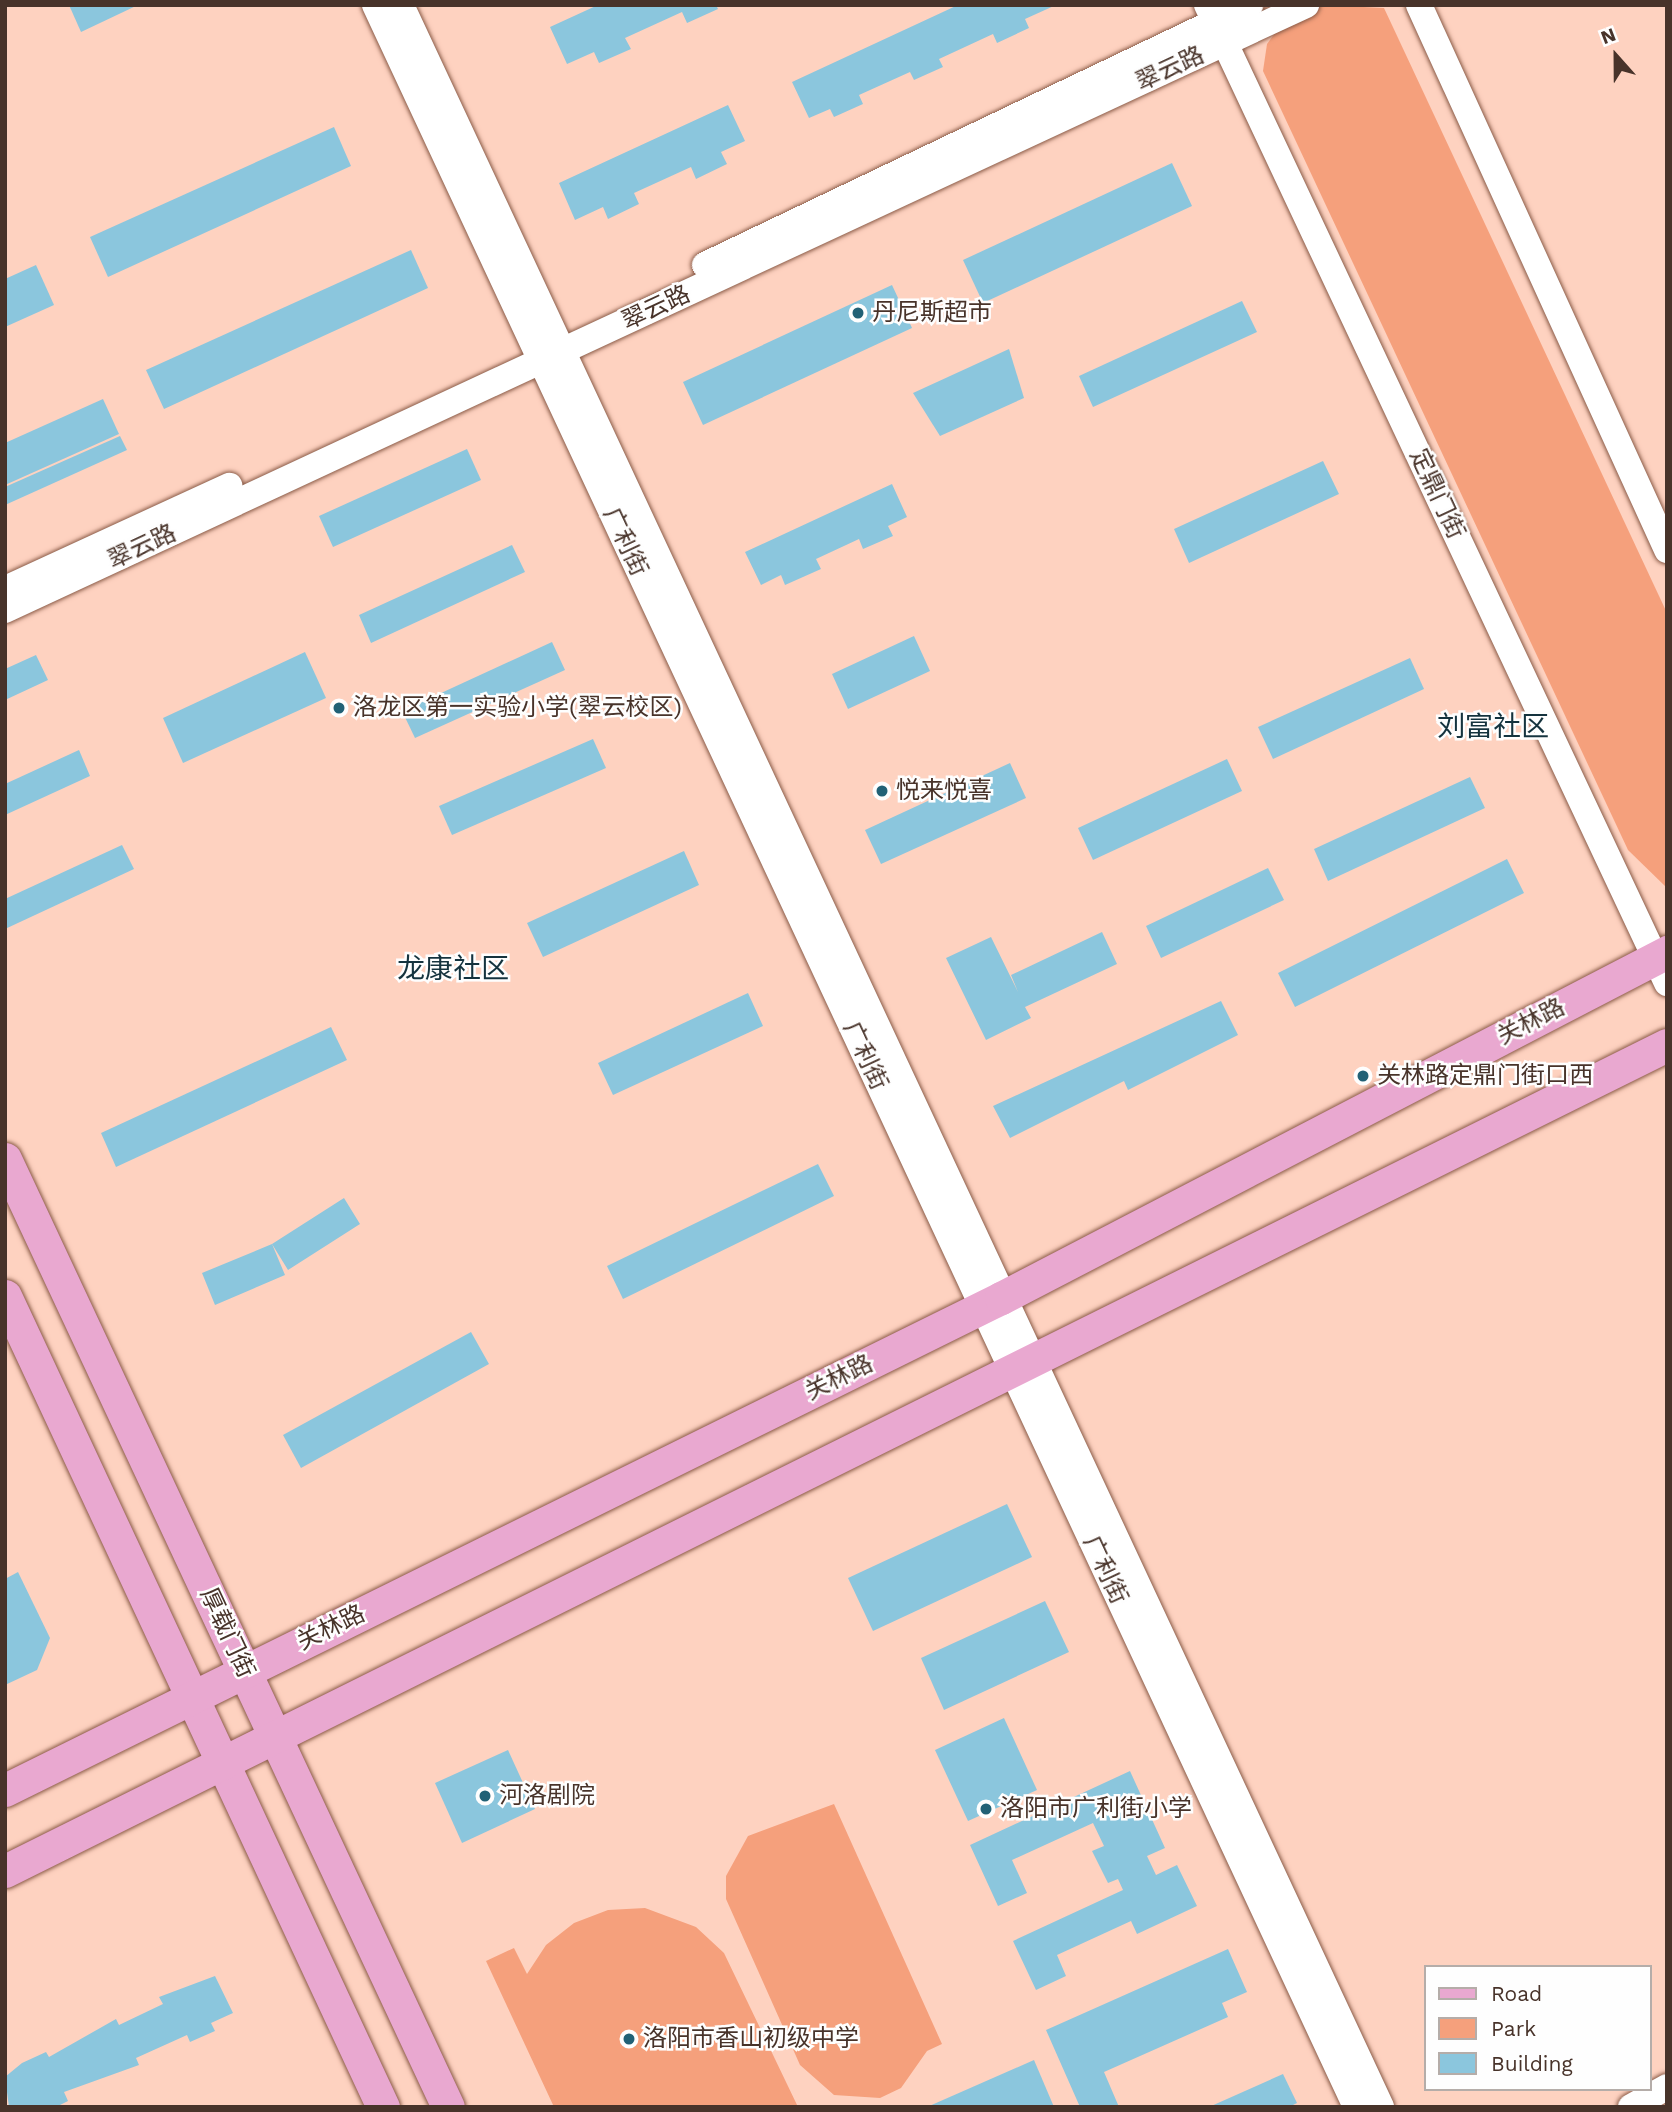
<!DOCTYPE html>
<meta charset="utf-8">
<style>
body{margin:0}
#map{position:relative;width:1672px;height:2112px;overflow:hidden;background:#fed2c0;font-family:"Work Sans","Noto Sans SC",sans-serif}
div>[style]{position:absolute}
.green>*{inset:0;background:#f5a07c}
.building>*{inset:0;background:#8bc6dd}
.roads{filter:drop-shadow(0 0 2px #8a5b47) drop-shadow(0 0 2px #8a5b47)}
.minor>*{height:26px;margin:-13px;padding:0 13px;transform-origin:13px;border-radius:13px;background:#fff}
.major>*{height:33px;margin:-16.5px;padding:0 16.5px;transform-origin:16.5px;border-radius:16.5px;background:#e9a8d0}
.dots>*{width:19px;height:19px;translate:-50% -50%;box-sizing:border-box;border:4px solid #fefefe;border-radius:50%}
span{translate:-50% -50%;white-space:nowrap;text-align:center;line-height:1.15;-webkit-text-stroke:5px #fefefe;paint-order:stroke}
.street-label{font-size:24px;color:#48332a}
.poi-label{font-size:24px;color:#48332a}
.left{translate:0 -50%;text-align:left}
.quarter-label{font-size:28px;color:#15333e}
.frame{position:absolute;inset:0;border:7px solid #48332a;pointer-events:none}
.legend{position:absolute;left:1424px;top:1965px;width:228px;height:126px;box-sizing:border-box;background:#fefefe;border:2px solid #b5ada9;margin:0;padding:9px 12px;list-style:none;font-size:21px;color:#48332a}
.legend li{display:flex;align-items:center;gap:14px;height:35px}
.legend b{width:35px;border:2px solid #b5ada9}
.north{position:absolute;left:1581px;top:21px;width:70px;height:70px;-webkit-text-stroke:5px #fefefe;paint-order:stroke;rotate:339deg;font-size:19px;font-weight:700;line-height:28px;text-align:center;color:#48332a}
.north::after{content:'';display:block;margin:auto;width:24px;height:32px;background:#48332a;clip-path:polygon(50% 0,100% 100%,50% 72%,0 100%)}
</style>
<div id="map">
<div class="green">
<i style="clip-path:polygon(1323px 5px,1384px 8px,1667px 613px,1667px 888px,1628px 850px,1263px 71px,1267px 44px,1281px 25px)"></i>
<i style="clip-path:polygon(834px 1804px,942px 2044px,927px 2051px,901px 2088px,880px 2098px,834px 2095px,800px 2065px,726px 1899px,726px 1876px,748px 1836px)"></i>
<i style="clip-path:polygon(645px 1908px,696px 1927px,724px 1953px,798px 2107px,554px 2107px,486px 1961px,514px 1948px,527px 1974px,546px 1945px,574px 1923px,608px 1910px)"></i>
</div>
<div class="building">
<i style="clip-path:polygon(69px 5px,138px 5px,81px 32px)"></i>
<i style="clip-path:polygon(598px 5px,716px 5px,718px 9px,687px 23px,682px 12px,625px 38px,631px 49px,599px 63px,594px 52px,567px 64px,550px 27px)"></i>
<i style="clip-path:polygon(958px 5px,1056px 5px,1025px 19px,1029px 28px,997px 43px,993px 34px,939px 59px,943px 67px,914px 80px,910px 72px,859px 95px,863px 104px,834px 117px,830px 109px,809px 118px,792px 82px)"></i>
<i style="clip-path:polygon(728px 105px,745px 141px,721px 152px,727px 164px,696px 179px,691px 167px,634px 193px,639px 204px,608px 219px,603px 207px,575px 220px,559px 183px)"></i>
<i style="clip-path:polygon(334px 127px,351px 166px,108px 277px,90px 237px)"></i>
<i style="clip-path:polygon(1172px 163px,1192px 206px,983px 303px,963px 260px)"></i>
<i style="clip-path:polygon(411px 250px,428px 288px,164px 409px,146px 370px)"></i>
<i style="clip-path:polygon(36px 265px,54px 305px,5px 327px,5px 279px)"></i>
<i style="clip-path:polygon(892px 285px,912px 328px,703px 425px,683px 382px)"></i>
<i style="clip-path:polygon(1242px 301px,1257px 332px,1093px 407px,1079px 376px)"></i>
<i style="clip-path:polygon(1009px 349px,1024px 398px,940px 436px,913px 393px)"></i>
<i style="clip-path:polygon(103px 399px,119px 434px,5px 485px,5px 443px)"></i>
<i style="clip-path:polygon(120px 436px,127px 450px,5px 505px,5px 487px)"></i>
<i style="clip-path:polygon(467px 449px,481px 480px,333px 547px,319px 516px)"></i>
<i style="clip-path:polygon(1323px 461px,1339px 494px,1189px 563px,1174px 529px)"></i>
<i style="clip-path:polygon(892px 484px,907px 517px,888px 526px,893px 536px,863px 549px,859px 539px,816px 559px,821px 569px,785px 585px,781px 575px,761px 585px,745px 552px)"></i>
<i style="clip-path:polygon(512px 545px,525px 572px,371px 643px,359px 615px)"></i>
<i style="clip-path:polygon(914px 636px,930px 671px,848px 709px,832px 674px)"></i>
<i style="clip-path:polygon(552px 642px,565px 670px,415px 738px,402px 711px)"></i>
<i style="clip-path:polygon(305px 652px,326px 698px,183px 763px,163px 718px)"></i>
<i style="clip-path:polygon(36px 655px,48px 680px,5px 700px,5px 669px)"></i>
<i style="clip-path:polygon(1410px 658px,1424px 689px,1273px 759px,1258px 727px)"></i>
<i style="clip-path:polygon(593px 739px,606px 768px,452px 835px,439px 806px)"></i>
<i style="clip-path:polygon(79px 750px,90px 776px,5px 815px,5px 784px)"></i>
<i style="clip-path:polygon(1227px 759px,1242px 791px,1093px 860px,1078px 828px)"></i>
<i style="clip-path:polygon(1010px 763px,1026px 798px,881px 864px,865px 830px)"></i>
<i style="clip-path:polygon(1470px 777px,1485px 808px,1328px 881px,1314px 849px)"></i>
<i style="clip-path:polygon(122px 845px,134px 869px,5px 929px,5px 899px)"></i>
<i style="clip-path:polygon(684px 851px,699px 885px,543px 957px,527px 923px)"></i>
<i style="clip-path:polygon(1507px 859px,1524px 893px,1295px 1007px,1278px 973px)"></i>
<i style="clip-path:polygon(1268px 868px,1284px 900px,1161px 958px,1146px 926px)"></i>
<i style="clip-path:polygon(1102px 932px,1117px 964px,1025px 1007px,1031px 1018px,986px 1040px,946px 958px,991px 937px,1018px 992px,1011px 975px)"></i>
<i style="clip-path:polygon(748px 993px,763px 1026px,613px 1095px,598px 1063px)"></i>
<i style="clip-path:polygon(1221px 1001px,1238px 1035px,1128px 1090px,1124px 1081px,1010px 1138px,993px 1106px)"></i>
<i style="clip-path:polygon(331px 1027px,347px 1060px,116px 1167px,101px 1133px)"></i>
<i style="clip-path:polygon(818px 1164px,834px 1196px,623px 1299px,607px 1266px)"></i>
<i style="clip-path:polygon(344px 1198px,360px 1224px,288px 1270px,272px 1244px,285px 1275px,215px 1305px,202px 1273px,272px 1244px)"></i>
<i style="clip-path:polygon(471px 1332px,489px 1364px,301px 1468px,283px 1435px)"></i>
<i style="clip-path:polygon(1007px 1504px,1032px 1557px,873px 1631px,848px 1578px)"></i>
<i style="clip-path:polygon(18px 1572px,50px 1638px,37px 1670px,5px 1685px,5px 1579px)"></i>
<i style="clip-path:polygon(1045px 1601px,1069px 1652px,944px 1710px,921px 1658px)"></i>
<i style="clip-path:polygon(1004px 1718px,1037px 1790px,968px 1821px,935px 1750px)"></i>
<i style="clip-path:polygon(508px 1750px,535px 1809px,462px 1843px,435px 1783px)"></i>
<i style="clip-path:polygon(1130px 1771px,1165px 1848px,1147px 1856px,1156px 1875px,1177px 1865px,1197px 1906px,1137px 1934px,1131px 1921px,1057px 1955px,1066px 1976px,1036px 1990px,1013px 1941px,1123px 1890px,1118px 1879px,1108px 1883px,1092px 1851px,1104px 1846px,1093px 1823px,1012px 1860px,1027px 1893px,998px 1906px,970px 1845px)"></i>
<i style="clip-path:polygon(1228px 1949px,1247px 1992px,1222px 2003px,1228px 2017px,1104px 2072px,1119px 2107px,1080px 2107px,1046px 2030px)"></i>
<i style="clip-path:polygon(215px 1976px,233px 2013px,211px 2023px,215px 2031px,190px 2042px,187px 2035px,136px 2058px,139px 2065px,64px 2092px,68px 2101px,56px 2107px,9px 2107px,5px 2077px,22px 2063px,46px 2052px,49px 2057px,116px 2019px,119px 2025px,163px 2004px,159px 1997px)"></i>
<i style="clip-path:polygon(1034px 2060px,1054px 2107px,927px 2107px)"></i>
<i style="clip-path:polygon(1283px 2074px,1297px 2103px,1289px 2107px,1209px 2107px)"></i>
</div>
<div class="roads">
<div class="minor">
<i style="left:375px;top:5px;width:2320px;rotate:64.98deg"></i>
<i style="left:401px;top:5px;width:2319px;rotate:65deg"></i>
<i style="left:1207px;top:5px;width:1081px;rotate:64.81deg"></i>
<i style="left:1419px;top:5px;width:599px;rotate:65.53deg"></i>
<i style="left:705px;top:265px;width:604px;rotate:-25.5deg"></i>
<i style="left:5px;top:589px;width:247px;rotate:-24.7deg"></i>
<i style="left:5px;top:610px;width:1435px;rotate:-24.94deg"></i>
<i style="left:1631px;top:2107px;width:41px;rotate:-29.1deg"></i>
</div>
<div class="major">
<i style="left:5px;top:1159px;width:1046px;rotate:64.95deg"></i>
<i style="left:5px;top:1296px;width:895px;rotate:65.01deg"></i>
<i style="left:5px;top:1790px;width:1111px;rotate:-26.29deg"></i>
<i style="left:1001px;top:1298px;width:751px;rotate:-27.45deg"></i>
<i style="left:5px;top:1871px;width:1856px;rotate:-26.43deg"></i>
</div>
</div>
<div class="dots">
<i style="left:858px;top:313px;background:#216176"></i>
<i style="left:339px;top:708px;background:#216176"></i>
<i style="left:882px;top:791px;background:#216176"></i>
<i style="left:1363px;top:1076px;background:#216176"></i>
<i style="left:485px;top:1796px;background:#216176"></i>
<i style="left:986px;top:1809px;background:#216176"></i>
<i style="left:629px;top:2039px;background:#216176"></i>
</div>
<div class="street-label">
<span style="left:1170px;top:69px;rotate:-25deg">翠云路</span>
<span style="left:656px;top:308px;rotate:-25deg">翠云路</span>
<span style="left:1437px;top:494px;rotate:65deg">定鼎门街</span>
<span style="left:625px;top:542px;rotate:65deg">广利街</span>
<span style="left:142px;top:547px;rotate:-25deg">翠云路</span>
<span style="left:1531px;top:1022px;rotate:-27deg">关林路</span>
<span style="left:865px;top:1056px;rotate:65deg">广利街</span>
<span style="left:839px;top:1378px;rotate:-26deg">关林路</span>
<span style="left:1105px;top:1570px;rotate:65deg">广利街</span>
<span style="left:331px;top:1628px;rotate:-26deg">关林路</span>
<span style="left:227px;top:1633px;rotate:65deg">厚载门街</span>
</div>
<div class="poi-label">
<span class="left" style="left:872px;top:313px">丹尼斯超市</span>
<span class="left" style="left:353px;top:708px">洛龙区第一实验小学(翠云校区)</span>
<span class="left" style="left:896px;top:791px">悦来悦喜</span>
<span class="left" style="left:1377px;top:1076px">关林路定鼎门街口西</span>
<span class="left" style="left:499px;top:1796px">河洛剧院</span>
<span class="left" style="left:1000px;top:1809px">洛阳市广利街小学</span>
<span class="left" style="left:643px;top:2039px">洛阳市香山初级中学</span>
</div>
<div class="quarter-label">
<span style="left:1493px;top:727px">刘富社区</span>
<span style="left:453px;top:969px">龙康社区</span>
</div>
<div class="frame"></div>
<ul class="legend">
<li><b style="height:9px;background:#e9a8d0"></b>Road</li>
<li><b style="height:19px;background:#f5a07c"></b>Park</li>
<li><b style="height:19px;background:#8bc6dd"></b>Building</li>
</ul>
<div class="north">N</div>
</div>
